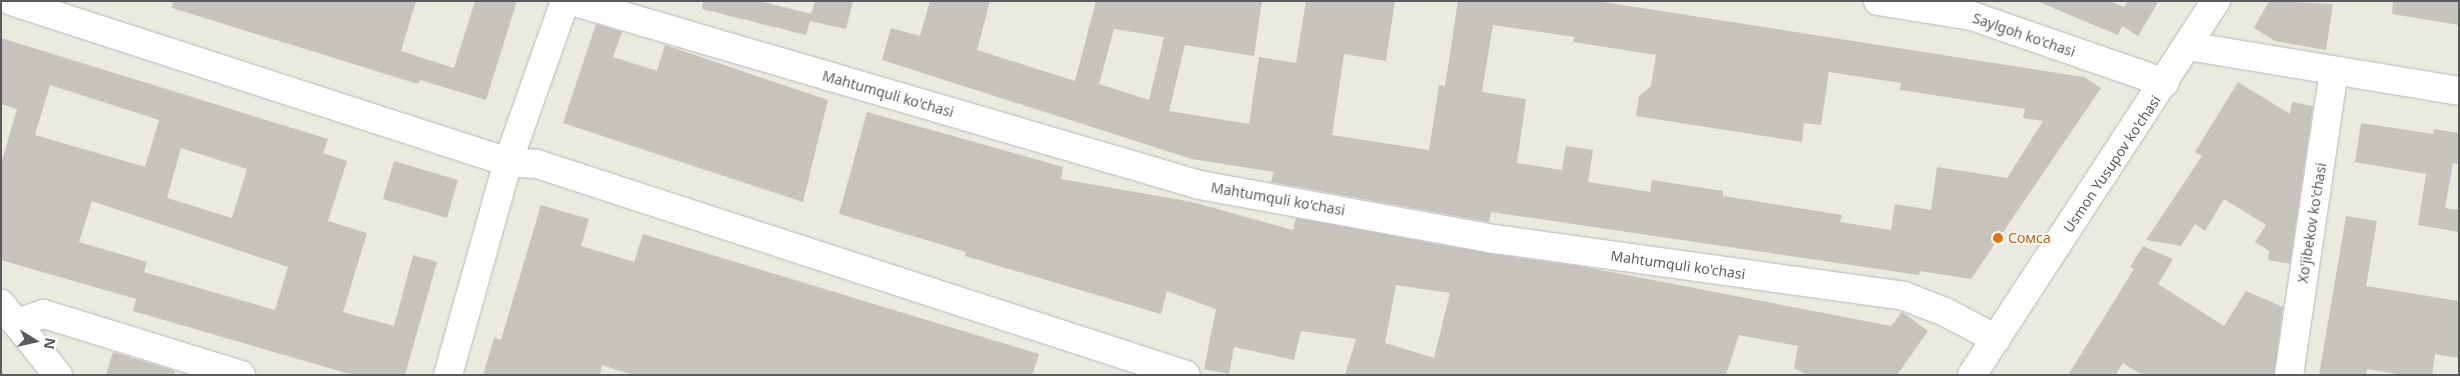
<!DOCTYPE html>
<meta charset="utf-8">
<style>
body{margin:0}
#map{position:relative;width:2460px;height:376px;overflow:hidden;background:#ebeade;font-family:"Noto Sans",sans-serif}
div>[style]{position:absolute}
.building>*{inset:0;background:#c6c4bc}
.roads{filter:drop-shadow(0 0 1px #b7b9be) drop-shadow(0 0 1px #b7b9be)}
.minor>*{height:28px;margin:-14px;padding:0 14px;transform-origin:14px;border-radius:14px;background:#fff}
.secondary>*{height:28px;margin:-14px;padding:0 14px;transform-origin:14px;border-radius:14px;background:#fff}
.dots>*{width:14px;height:14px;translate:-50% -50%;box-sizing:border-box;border:2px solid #fff;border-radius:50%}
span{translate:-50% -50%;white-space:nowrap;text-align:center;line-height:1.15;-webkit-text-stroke:4px #fff;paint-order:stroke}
.street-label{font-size:14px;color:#585b60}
.food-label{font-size:14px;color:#c56008}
.left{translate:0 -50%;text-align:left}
.frame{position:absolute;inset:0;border:2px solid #585b60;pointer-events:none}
.north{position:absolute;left:10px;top:316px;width:50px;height:50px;-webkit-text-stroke:4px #fff;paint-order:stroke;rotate:100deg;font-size:14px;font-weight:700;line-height:20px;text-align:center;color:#585b60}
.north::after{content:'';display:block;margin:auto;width:18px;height:22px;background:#585b60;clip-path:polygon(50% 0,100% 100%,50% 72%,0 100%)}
</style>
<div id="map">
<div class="building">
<i style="clip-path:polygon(173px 1px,416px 1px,401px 51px,454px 68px,475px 1px,517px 1px,486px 100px,420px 80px,418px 84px,172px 8px)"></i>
<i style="clip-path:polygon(703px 1px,759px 1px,812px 14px,810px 18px,815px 1px,853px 1px,846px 29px,810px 21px,806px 35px,702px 9px)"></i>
<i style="clip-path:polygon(evenodd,930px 1px,990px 1px,977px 50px,1075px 81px,1096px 1px,1262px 1px,1254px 56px,1185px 45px,1169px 111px,1249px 124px,1259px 57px,1296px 63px,1306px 1px,1395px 1px,1386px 61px,1344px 54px,1332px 135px,1429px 150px,1439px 85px,1445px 86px,1458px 1px,1597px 1px,2084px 77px,2101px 88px,1971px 279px,1920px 271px,1919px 275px,1491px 212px,1489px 222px,1271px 182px,1274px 172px,1192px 159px,882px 60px,891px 28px,920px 36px,930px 1px,1493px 25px,1574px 37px,1573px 42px,1656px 55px,1651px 86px,1639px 96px,1636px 116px,1802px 142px,1804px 123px,1821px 125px,1829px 72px,1901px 83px,1900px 90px,2025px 109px,2023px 118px,2043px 121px,2007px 178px,1937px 167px,1931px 210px,1895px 204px,1891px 230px,1840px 222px,1842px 215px,1723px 196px,1723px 191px,1652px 180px,1650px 192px,1588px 182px,1593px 150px,1566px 146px,1562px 170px,1517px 163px,1526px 99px,1482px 92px,1493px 25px,930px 1px,1114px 29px,1164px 37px,1149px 100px,1099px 84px,1114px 29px)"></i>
<i style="clip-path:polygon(2110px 1px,2124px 7px,2128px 1px,2159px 1px,2138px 36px,2122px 26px,2118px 35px,2039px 2px)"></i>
<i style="clip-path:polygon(2269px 1px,2333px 4px,2326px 50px,2275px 41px,2254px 28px)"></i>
<i style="clip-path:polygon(2393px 1px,2459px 1px,2459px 25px,2392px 14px)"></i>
<i style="clip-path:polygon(596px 24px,622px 32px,613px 57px,657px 71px,665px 45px,828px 100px,803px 202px,563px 123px)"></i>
<i style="clip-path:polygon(evenodd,1px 38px,328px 139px,323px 153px,347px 161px,328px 221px,367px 233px,343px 312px,394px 326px,413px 255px,437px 262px,405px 375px,353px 375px,133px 311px,136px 299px,1px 260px,1px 164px,17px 109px,1px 104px,1px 38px,50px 85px,159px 120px,145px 167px,35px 135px,50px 85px,1px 38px,181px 148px,247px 169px,232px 218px,167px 198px,181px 148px,1px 38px,92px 201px,288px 267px,275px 310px,144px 272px,147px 262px,79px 242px,92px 201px)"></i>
<i style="clip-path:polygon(2238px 82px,2290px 114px,2292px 102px,2313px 106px,2290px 264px,2268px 260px,2269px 251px,2255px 242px,2266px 225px,2224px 199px,2205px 231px,2195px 224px,2181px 246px,2146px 240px,2202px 156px,2195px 152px)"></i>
<i style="clip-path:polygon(evenodd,867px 112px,1063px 167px,1061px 179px,1192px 202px,1293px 230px,1296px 218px,1492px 254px,1585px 267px,1891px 326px,1902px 312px,1928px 331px,1897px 375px,1806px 375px,1794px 368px,1798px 346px,1739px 335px,1726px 375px,1345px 375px,1356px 339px,1301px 331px,1294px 360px,1234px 347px,1229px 374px,1204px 369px,1216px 309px,1167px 291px,1161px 314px,965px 256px,966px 252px,839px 214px,867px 112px,1396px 285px,1450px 293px,1434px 358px,1385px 343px,1396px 285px)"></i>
<i style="clip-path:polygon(2361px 123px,2433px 134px,2434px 129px,2459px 133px,2459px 164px,2453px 163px,2445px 208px,2459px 210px,2459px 232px,2418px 225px,2426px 174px,2355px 162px)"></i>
<i style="clip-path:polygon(394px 161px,458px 180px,447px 218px,383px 199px)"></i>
<i style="clip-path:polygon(541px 205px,589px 219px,581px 246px,634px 262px,643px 234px,1039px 354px,1032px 375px,633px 375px,602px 365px,600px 375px,483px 375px,494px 338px,501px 340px)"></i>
<i style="clip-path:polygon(2346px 216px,2377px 221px,2366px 286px,2459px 301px,2459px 358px,2435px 354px,2432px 375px,2403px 375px,2367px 369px,2366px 375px,2319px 375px)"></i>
<i style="clip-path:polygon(2143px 246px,2173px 259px,2158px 284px,2224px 326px,2246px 291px,2283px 307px,2274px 375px,2142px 375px,2123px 363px,2115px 375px,2068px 375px,2134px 269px,2130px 267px)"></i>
<i style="clip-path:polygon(113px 352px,175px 371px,174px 375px,106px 375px)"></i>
</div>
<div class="roads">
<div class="minor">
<i style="left:11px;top:1px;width:522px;rotate:17.95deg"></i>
<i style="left:508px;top:162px;width:29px;rotate:4deg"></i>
<i style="left:537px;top:164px;width:682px;rotate:18.01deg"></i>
<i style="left:572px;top:1px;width:654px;rotate:16.33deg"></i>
<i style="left:1200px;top:185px;width:300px;rotate:10.4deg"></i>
<i style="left:1495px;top:239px;width:413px;rotate:7.9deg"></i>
<i style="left:1904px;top:296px;width:44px;rotate:21.3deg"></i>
<i style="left:1945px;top:312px;width:58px;rotate:27.9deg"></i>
<i style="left:1878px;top:1px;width:95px;rotate:9.1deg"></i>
<i style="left:1972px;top:16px;width:204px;rotate:19.1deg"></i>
<i style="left:2188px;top:46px;width:275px;rotate:9.4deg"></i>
<i style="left:1px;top:304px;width:91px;rotate:51.2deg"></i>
<i style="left:16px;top:323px;width:29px;rotate:-18deg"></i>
<i style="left:44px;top:314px;width:206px;rotate:17.2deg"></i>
<i style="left:448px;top:375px;width:221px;rotate:-74.3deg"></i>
<i style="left:508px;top:162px;width:171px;rotate:-70.5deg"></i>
<i style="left:2289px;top:375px;width:306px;rotate:-81.6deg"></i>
</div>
<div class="secondary">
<i style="left:1972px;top:375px;width:447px;rotate:-56.9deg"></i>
</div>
</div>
<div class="dots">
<i style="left:1998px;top:238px;background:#e8710a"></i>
</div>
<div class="street-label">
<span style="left:2024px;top:35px;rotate:19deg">Saylgoh ko'chasi</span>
<span style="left:888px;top:94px;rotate:16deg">Mahtumquli ko'chasi</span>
<span style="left:2112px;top:164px;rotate:-56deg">Usmon Yusupov ko'chasi</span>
<span style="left:1278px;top:199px;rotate:10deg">Mahtumquli ko'chasi</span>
<span style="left:2312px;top:223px;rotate:-81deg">Xo'jibekov ko'chasi</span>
<span style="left:1678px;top:265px;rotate:8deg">Mahtumquli ko'chasi</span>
</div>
<div class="food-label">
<span class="left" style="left:2008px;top:238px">Сомса</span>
</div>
<div class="frame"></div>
<div class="north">N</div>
</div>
